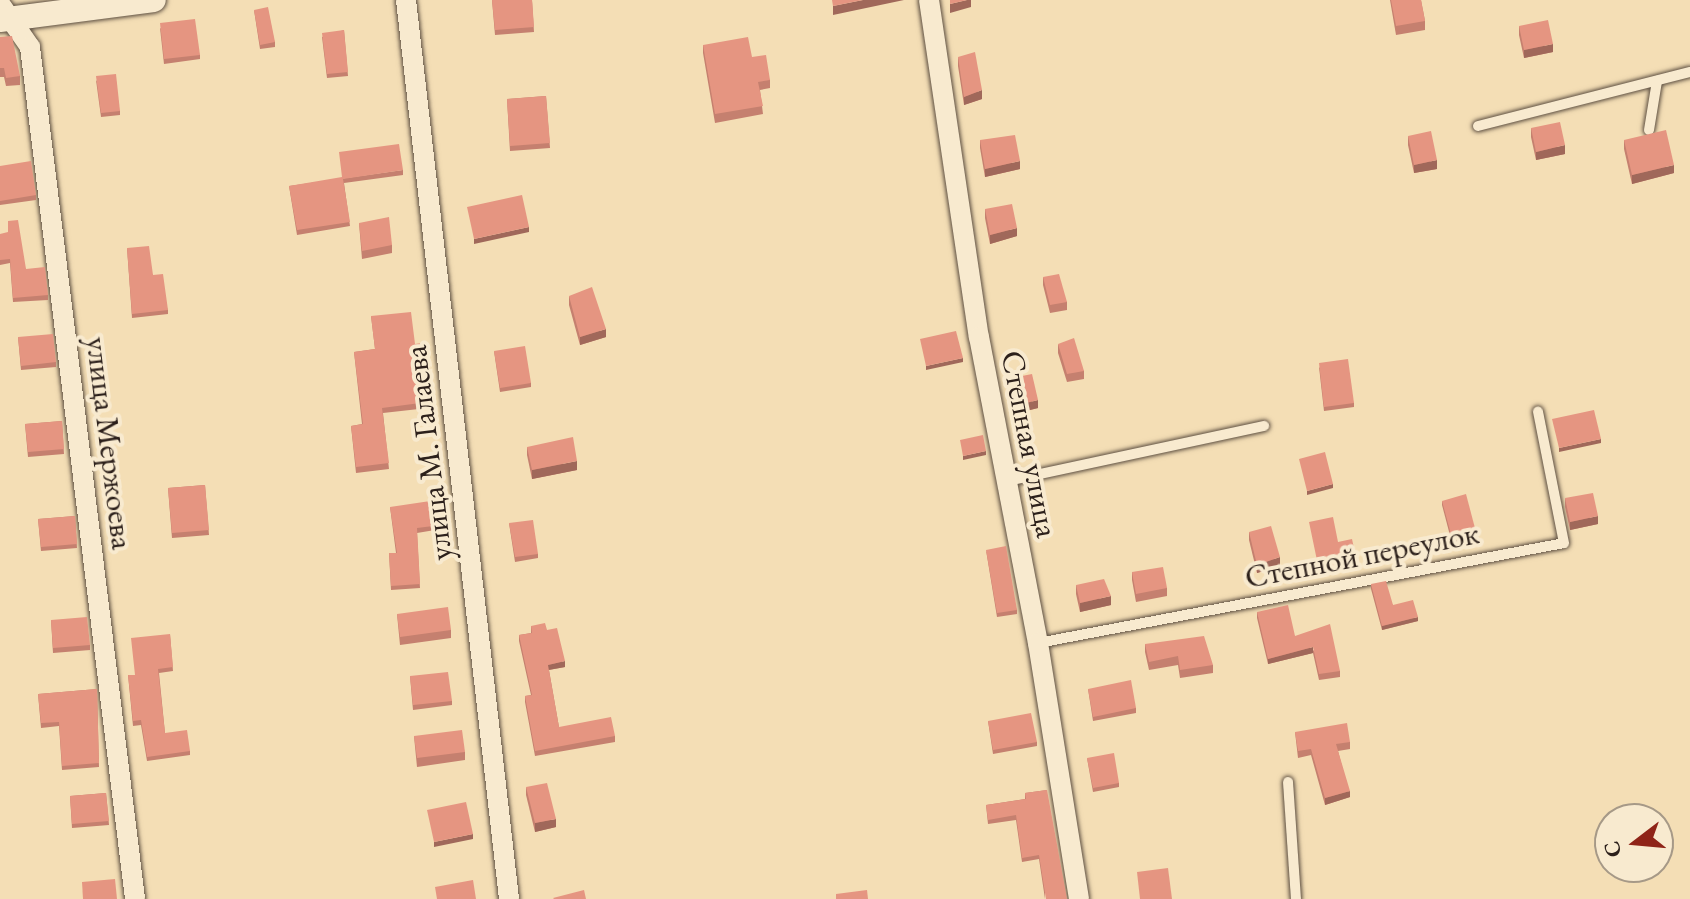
<!DOCTYPE html>
<meta charset="utf-8">
<style>
body{margin:0}
#map{position:relative;width:1690px;height:899px;overflow:hidden;background:#f4deb5;font-family:"EB Garamond",serif}
div>[style]{position:absolute}
.roads{filter:drop-shadow(0 0 2px #5e5042) drop-shadow(0 0 2px #5e5042)}
.service>*{height:10px;margin:-5px;padding:0 5px;transform-origin:5px;border-radius:5px;background:#f8eacf}
.minor>*{height:20px;margin:-10px;padding:0 10px;transform-origin:10px;border-radius:10px;background:#f8eacf}
.tertiary>*{height:24px;margin:-12px;padding:0 12px;transform-origin:12px;border-radius:12px;background:#f8eacf}
.wall>*{inset:0;background:#c5806f}
.shaded-wall>*{inset:0;background:#a0685a}
.building>*{inset:0;background:#e59581}
span{translate:-50% -50%;white-space:nowrap;text-align:center;line-height:1.15;-webkit-text-stroke:8px #f8eacf;paint-order:stroke}
.street-label{font-size:32px;color:#2c201b}
.north{position:absolute;left:1594px;top:803px;width:80px;height:80px;box-sizing:border-box;background:#f8eacf;border:2px solid #a69987;border-radius:50%;rotate:254deg;font-size:22px;font-weight:700;line-height:32px;text-align:center;color:#2c201b}
.north::after{content:'';display:block;margin:auto;width:28px;height:36px;background:#8f2418;clip-path:polygon(50% 0,100% 100%,50% 72%,0 100%)}
</style>
<div id="map">
<div class="roads">
<div class="service">
<i style="left:1478px;top:126px;width:219px;rotate:-14.3deg"></i>
<i style="left:1649px;top:130px;width:50px;rotate:-80.7deg"></i>
<i style="left:1007px;top:481px;width:263px;rotate:-12.1deg"></i>
<i style="left:1038px;top:643px;width:535px;rotate:-10.76deg"></i>
<i style="left:1564px;top:543px;width:134px;rotate:-101.2deg"></i>
<i style="left:1288px;top:782px;width:117px;rotate:86.1deg"></i>
</div>
<div class="minor">
<i style="left:406px;top:0;width:905px;rotate:83.46deg"></i>
<i style="left:929px;top:0;width:341px;rotate:81.6deg"></i>
<i style="left:979px;top:337px;width:312px;rotate:79.1deg"></i>
<i style="left:1038px;top:643px;width:259px;rotate:80.9deg"></i>
<i style="left:0;top:4px;width:52px;rotate:55.1deg"></i>
<i style="left:30px;top:47px;width:858px;rotate:82.97deg"></i>
</div>
<div class="tertiary">
<i style="left:0;top:20px;width:155px;rotate:-7.4deg"></i>
</div>
</div>
<div class="wall">
<i style="clip-path:polygon(492px 0,532px 0,534px 32px,495px 35px)"></i>
<i style="clip-path:polygon(1390px 0,1421px 0,1425px 21px,1425px 30px,1396px 35px)"></i>
<i style="clip-path:polygon(254px 10px,275px 42px,275px 47px,260px 49px)"></i>
<i style="clip-path:polygon(1519px 26px,1553px 52px,1524px 58px,1519px 35px)"></i>
<i style="clip-path:polygon(160px 28px,200px 55px,200px 59px,164px 64px)"></i>
<i style="clip-path:polygon(344px 30px,348px 76px,327px 78px,322px 37px)"></i>
<i style="clip-path:polygon(0 37px,20px 76px,20px 85px,6px 86px,4px 77px,0 77px)"></i>
<i style="clip-path:polygon(703px 45px,752px 57px,770px 80px,770px 88px,760px 90px,763px 114px,715px 123px,703px 53px)"></i>
<i style="clip-path:polygon(958px 57px,982px 99px,964px 105px,958px 66px)"></i>
<i style="clip-path:polygon(96px 80px,120px 111px,120px 115px,101px 117px)"></i>
<i style="clip-path:polygon(546px 96px,550px 148px,510px 151px,507px 99px)"></i>
<i style="clip-path:polygon(1531px 128px,1565px 154px,1536px 160px,1531px 137px)"></i>
<i style="clip-path:polygon(1408px 136px,1437px 169px,1414px 173px,1408px 145px)"></i>
<i style="clip-path:polygon(980px 140px,1020px 169px,985px 177px,980px 148px)"></i>
<i style="clip-path:polygon(1624px 140px,1674px 173px,1632px 184px,1624px 149px)"></i>
<i style="clip-path:polygon(0 166px,36px 195px,36px 200px,0 205px)"></i>
<i style="clip-path:polygon(403px 170px,403px 175px,344px 183px,350px 226px,297px 235px,289px 186px)"></i>
<i style="clip-path:polygon(985px 209px,1017px 236px,990px 244px,985px 218px)"></i>
<i style="clip-path:polygon(359px 223px,392px 245px,392px 253px,362px 259px)"></i>
<i style="clip-path:polygon(0 234px,26px 269px,48px 295px,48px 300px,13px 302px,10px 263px,0 265px)"></i>
<i style="clip-path:polygon(127px 248px,153px 275px,168px 310px,168px 314px,132px 318px)"></i>
<i style="clip-path:polygon(1043px 277px,1067px 302px,1067px 310px,1050px 313px,1043px 285px)"></i>
<i style="clip-path:polygon(569px 296px,606px 337px,580px 345px,569px 305px)"></i>
<i style="clip-path:polygon(371px 316px,415px 344px,428px 402px,428px 408px,383px 413px,389px 469px,356px 473px,351px 426px,362px 424px,354px 352px,375px 349px)"></i>
<i style="clip-path:polygon(18px 337px,56px 362px,56px 367px,21px 370px)"></i>
<i style="clip-path:polygon(1058px 344px,1084px 371px,1084px 379px,1067px 382px,1058px 353px)"></i>
<i style="clip-path:polygon(494px 351px,531px 383px,531px 387px,500px 392px)"></i>
<i style="clip-path:polygon(1319px 367px,1354px 403px,1354px 407px,1324px 411px)"></i>
<i style="clip-path:polygon(1012px 378px,1038px 408px,1018px 413px,1012px 386px)"></i>
<i style="clip-path:polygon(62px 421px,64px 454px,28px 457px,25px 424px)"></i>
<i style="clip-path:polygon(527px 447px,577px 470px,532px 479px,527px 455px)"></i>
<i style="clip-path:polygon(205px 485px,209px 535px,172px 538px,168px 488px)"></i>
<i style="clip-path:polygon(1565px 498px,1598px 524px,1570px 530px,1565px 507px)"></i>
<i style="clip-path:polygon(1442px 501px,1476px 536px,1452px 543px,1442px 505px)"></i>
<i style="clip-path:polygon(390px 507px,441px 525px,441px 529px,417px 533px,420px 588px,391px 590px,389px 553px,396px 553px)"></i>
<i style="clip-path:polygon(75px 516px,77px 548px,41px 551px,38px 519px)"></i>
<i style="clip-path:polygon(509px 523px,538px 554px,538px 558px,515px 562px)"></i>
<i style="clip-path:polygon(1249px 532px,1280px 566px,1257px 573px,1249px 540px)"></i>
<i style="clip-path:polygon(986px 550px,1017px 610px,1017px 614px,997px 617px)"></i>
<i style="clip-path:polygon(1132px 572px,1167px 588px,1167px 596px,1136px 602px,1132px 580px)"></i>
<i style="clip-path:polygon(1371px 584px,1393px 605px,1418px 621px,1382px 630px,1371px 589px)"></i>
<i style="clip-path:polygon(1076px 585px,1111px 605px,1080px 612px,1076px 594px)"></i>
<i style="clip-path:polygon(1257px 612px,1295px 636px,1340px 671px,1340px 677px,1319px 680px,1313px 653px,1268px 664px,1257px 618px)"></i>
<i style="clip-path:polygon(397px 614px,451px 630px,451px 638px,400px 645px)"></i>
<i style="clip-path:polygon(51px 620px,90px 645px,90px 650px,53px 653px)"></i>
<i style="clip-path:polygon(531px 626px,547px 630px,565px 667px,549px 670px,559px 727px,615px 736px,615px 742px,535px 756px,525px 702px,525px 696px,531px 695px,519px 641px,519px 635px,531px 633px)"></i>
<i style="clip-path:polygon(170px 634px,173px 671px,159px 673px,165px 733px,190px 751px,190px 755px,147px 761px,141px 725px,133px 726px,128px 675px,135px 675px)"></i>
<i style="clip-path:polygon(1145px 644px,1213px 665px,1213px 673px,1180px 678px,1178px 665px,1149px 670px,1145px 652px)"></i>
<i style="clip-path:polygon(410px 676px,452px 701px,452px 705px,413px 710px)"></i>
<i style="clip-path:polygon(97px 689px,99px 767px,62px 770px,59px 726px,41px 728px,38px 694px)"></i>
<i style="clip-path:polygon(1088px 689px,1136px 708px,1136px 713px,1093px 721px)"></i>
<i style="clip-path:polygon(988px 721px,1037px 742px,1037px 746px,993px 754px)"></i>
<i style="clip-path:polygon(1295px 732px,1350px 742px,1350px 749px,1338px 751px,1350px 797px,1325px 805px,1311px 755px,1298px 758px)"></i>
<i style="clip-path:polygon(414px 736px,465px 752px,465px 760px,417px 767px)"></i>
<i style="clip-path:polygon(1087px 758px,1119px 783px,1119px 787px,1093px 792px)"></i>
<i style="clip-path:polygon(526px 787px,556px 827px,535px 832px,526px 795px)"></i>
<i style="clip-path:polygon(1047px 790px,1045px 899px,1039px 859px,1022px 862px,1016px 820px,988px 824px,986px 805px,1025px 799px,1025px 793px)"></i>
<i style="clip-path:polygon(106px 793px,109px 825px,72px 828px,70px 796px)"></i>
</div>
<div class="shaded-wall">
<i style="clip-path:polygon(863px 0,904px 0,833px 15px,833px 6px)"></i>
<i style="clip-path:polygon(967px 0,971px 0,971px 7px,950px 13px,950px 4px)"></i>
<i style="clip-path:polygon(1553px 44px,1553px 52px,1524px 58px,1524px 50px)"></i>
<i style="clip-path:polygon(982px 90px,982px 99px,964px 105px,964px 97px)"></i>
<i style="clip-path:polygon(1565px 145px,1565px 154px,1536px 160px,1536px 152px)"></i>
<i style="clip-path:polygon(1437px 160px,1437px 169px,1414px 173px,1414px 165px)"></i>
<i style="clip-path:polygon(1020px 161px,1020px 169px,985px 177px,985px 169px)"></i>
<i style="clip-path:polygon(1674px 165px,1674px 173px,1632px 184px,1632px 175px)"></i>
<i style="clip-path:polygon(529px 227px,529px 232px,474px 244px,474px 239px)"></i>
<i style="clip-path:polygon(1017px 228px,1017px 236px,990px 244px,990px 235px)"></i>
<i style="clip-path:polygon(606px 329px,606px 337px,580px 345px,580px 337px)"></i>
<i style="clip-path:polygon(963px 358px,963px 362px,926px 370px,926px 366px)"></i>
<i style="clip-path:polygon(1038px 400px,1038px 408px,1018px 413px,1018px 405px)"></i>
<i style="clip-path:polygon(1601px 439px,1601px 443px,1559px 452px,1559px 448px)"></i>
<i style="clip-path:polygon(986px 451px,986px 455px,963px 460px,963px 456px)"></i>
<i style="clip-path:polygon(577px 461px,577px 470px,532px 479px,532px 470px)"></i>
<i style="clip-path:polygon(1333px 484px,1333px 488px,1307px 495px,1307px 491px)"></i>
<i style="clip-path:polygon(1598px 516px,1598px 524px,1570px 530px,1570px 522px)"></i>
<i style="clip-path:polygon(1476px 532px,1476px 536px,1452px 543px,1452px 538px)"></i>
<i style="clip-path:polygon(1280px 557px,1280px 566px,1257px 573px,1257px 565px)"></i>
<i style="clip-path:polygon(1357px 562px,1357px 566px,1319px 574px,1319px 570px)"></i>
<i style="clip-path:polygon(1111px 596px,1111px 605px,1080px 612px,1080px 603px)"></i>
<i style="clip-path:polygon(1418px 617px,1418px 621px,1382px 630px,1382px 626px)"></i>
<i style="clip-path:polygon(1313px 647px,1313px 653px,1268px 664px,1268px 659px)"></i>
<i style="clip-path:polygon(565px 661px,565px 667px,548px 670px,548px 665px)"></i>
<i style="clip-path:polygon(1350px 791px,1350px 797px,1325px 805px,1325px 798px)"></i>
<i style="clip-path:polygon(556px 819px,556px 827px,535px 832px,535px 823px)"></i>
<i style="clip-path:polygon(473px 834px,473px 839px,434px 847px,434px 842px)"></i>
</div>
<div class="building">
<i style="clip-path:polygon(492px 0,532px 0,534px 27px,495px 30px)"></i>
<i style="clip-path:polygon(832px 0,863px 0,833px 6px)"></i>
<i style="clip-path:polygon(950px 0,967px 0,950px 4px)"></i>
<i style="clip-path:polygon(1391px 0,1421px 0,1425px 21px,1396px 26px)"></i>
<i style="clip-path:polygon(268px 7px,275px 42px,260px 45px,254px 10px)"></i>
<i style="clip-path:polygon(195px 19px,200px 55px,164px 59px,160px 23px)"></i>
<i style="clip-path:polygon(1548px 20px,1553px 44px,1524px 50px,1519px 26px)"></i>
<i style="clip-path:polygon(344px 30px,348px 72px,327px 74px,322px 33px)"></i>
<i style="clip-path:polygon(12px 36px,20px 76px,6px 78px,4px 68px,0 68px,0 37px)"></i>
<i style="clip-path:polygon(748px 37px,752px 57px,766px 55px,770px 80px,758px 82px,763px 106px,715px 114px,703px 45px)"></i>
<i style="clip-path:polygon(975px 52px,982px 90px,964px 97px,958px 57px)"></i>
<i style="clip-path:polygon(116px 74px,120px 111px,101px 113px,96px 76px)"></i>
<i style="clip-path:polygon(546px 96px,550px 143px,510px 146px,507px 99px)"></i>
<i style="clip-path:polygon(1560px 122px,1565px 145px,1536px 152px,1531px 128px)"></i>
<i style="clip-path:polygon(1666px 130px,1674px 165px,1632px 175px,1624px 140px)"></i>
<i style="clip-path:polygon(1431px 131px,1437px 160px,1414px 165px,1408px 136px)"></i>
<i style="clip-path:polygon(1015px 135px,1020px 161px,985px 169px,980px 140px)"></i>
<i style="clip-path:polygon(399px 144px,403px 170px,343px 179px,350px 222px,297px 230px,289px 186px,342px 177px,339px 152px)"></i>
<i style="clip-path:polygon(31px 161px,36px 195px,0 201px,0 166px)"></i>
<i style="clip-path:polygon(522px 195px,529px 227px,474px 239px,467px 207px)"></i>
<i style="clip-path:polygon(1012px 204px,1017px 228px,990px 235px,985px 209px)"></i>
<i style="clip-path:polygon(389px 217px,392px 245px,362px 251px,359px 223px)"></i>
<i style="clip-path:polygon(18px 220px,26px 269px,45px 267px,48px 295px,13px 298px,10px 259px,0 260px,0 234px,8px 232px,8px 221px)"></i>
<i style="clip-path:polygon(149px 246px,153px 275px,163px 274px,168px 310px,132px 314px,127px 248px)"></i>
<i style="clip-path:polygon(1059px 274px,1067px 302px,1050px 305px,1043px 277px)"></i>
<i style="clip-path:polygon(592px 287px,606px 329px,580px 337px,569px 296px)"></i>
<i style="clip-path:polygon(411px 312px,415px 344px,422px 343px,428px 402px,382px 408px,389px 463px,356px 467px,351px 426px,363px 424px,354px 352px,375px 349px,371px 316px)"></i>
<i style="clip-path:polygon(956px 331px,963px 358px,926px 366px,920px 339px)"></i>
<i style="clip-path:polygon(53px 334px,56px 362px,21px 366px,18px 337px)"></i>
<i style="clip-path:polygon(1074px 338px,1084px 371px,1067px 374px,1058px 344px)"></i>
<i style="clip-path:polygon(525px 346px,531px 383px,500px 388px,494px 351px)"></i>
<i style="clip-path:polygon(1348px 359px,1354px 403px,1324px 407px,1319px 363px)"></i>
<i style="clip-path:polygon(1032px 374px,1038px 400px,1018px 405px,1012px 378px)"></i>
<i style="clip-path:polygon(1594px 410px,1601px 439px,1559px 448px,1552px 419px)"></i>
<i style="clip-path:polygon(62px 421px,64px 449px,28px 452px,25px 424px)"></i>
<i style="clip-path:polygon(983px 435px,986px 451px,963px 456px,960px 440px)"></i>
<i style="clip-path:polygon(573px 437px,577px 461px,532px 470px,527px 447px)"></i>
<i style="clip-path:polygon(1325px 452px,1333px 484px,1307px 491px,1299px 459px)"></i>
<i style="clip-path:polygon(205px 485px,209px 530px,172px 533px,168px 488px)"></i>
<i style="clip-path:polygon(1593px 493px,1598px 516px,1570px 522px,1565px 498px)"></i>
<i style="clip-path:polygon(1466px 494px,1476px 532px,1452px 538px,1442px 501px)"></i>
<i style="clip-path:polygon(437px 500px,441px 525px,417px 528px,420px 584px,391px 586px,389px 553px,397px 553px,390px 507px)"></i>
<i style="clip-path:polygon(75px 516px,77px 544px,41px 547px,38px 519px)"></i>
<i style="clip-path:polygon(1333px 517px,1338px 542px,1352px 539px,1357px 562px,1319px 570px,1309px 522px)"></i>
<i style="clip-path:polygon(533px 520px,538px 554px,515px 557px,509px 523px)"></i>
<i style="clip-path:polygon(1271px 526px,1280px 557px,1257px 565px,1249px 532px)"></i>
<i style="clip-path:polygon(1006px 546px,1017px 610px,997px 613px,986px 550px)"></i>
<i style="clip-path:polygon(1163px 567px,1167px 588px,1136px 594px,1132px 572px)"></i>
<i style="clip-path:polygon(1104px 579px,1111px 596px,1080px 603px,1076px 585px)"></i>
<i style="clip-path:polygon(1386px 581px,1393px 605px,1413px 600px,1418px 617px,1382px 626px,1371px 584px)"></i>
<i style="clip-path:polygon(1288px 605px,1295px 636px,1330px 624px,1340px 671px,1319px 674px,1313px 647px,1268px 659px,1257px 612px)"></i>
<i style="clip-path:polygon(448px 607px,451px 630px,400px 637px,397px 614px)"></i>
<i style="clip-path:polygon(87px 617px,90px 645px,53px 648px,51px 620px)"></i>
<i style="clip-path:polygon(545px 623px,547px 630px,557px 628px,565px 661px,548px 665px,559px 727px,611px 717px,615px 736px,535px 751px,525px 696px,532px 695px,519px 635px,532px 633px,531px 626px)"></i>
<i style="clip-path:polygon(170px 634px,173px 667px,158px 669px,165px 733px,187px 730px,190px 751px,147px 757px,141px 720px,133px 721px,128px 675px,135px 675px,131px 638px)"></i>
<i style="clip-path:polygon(1204px 636px,1213px 665px,1180px 670px,1178px 656px,1149px 662px,1145px 644px)"></i>
<i style="clip-path:polygon(448px 672px,452px 701px,413px 705px,410px 676px)"></i>
<i style="clip-path:polygon(1131px 680px,1136px 708px,1093px 717px,1088px 689px)"></i>
<i style="clip-path:polygon(97px 689px,99px 763px,62px 766px,59px 722px,41px 723px,38px 694px)"></i>
<i style="clip-path:polygon(1031px 713px,1037px 742px,993px 750px,988px 721px)"></i>
<i style="clip-path:polygon(1347px 723px,1350px 742px,1336px 744px,1350px 791px,1325px 798px,1311px 749px,1298px 751px,1295px 732px)"></i>
<i style="clip-path:polygon(462px 730px,465px 752px,417px 758px,414px 736px)"></i>
<i style="clip-path:polygon(1114px 753px,1119px 783px,1093px 788px,1087px 758px)"></i>
<i style="clip-path:polygon(547px 783px,556px 819px,535px 823px,526px 787px)"></i>
<i style="clip-path:polygon(1047px 790px,1067px 899px,1046px 899px,1039px 855px,1022px 858px,1016px 815px,988px 820px,986px 805px,1026px 799px,1025px 793px)"></i>
<i style="clip-path:polygon(106px 793px,109px 821px,72px 824px,70px 796px)"></i>
<i style="clip-path:polygon(466px 802px,473px 834px,434px 842px,427px 810px)"></i>
<i style="clip-path:polygon(1168px 868px,1172px 899px,1140px 899px,1137px 872px)"></i>
<i style="clip-path:polygon(115px 879px,117px 899px,83px 899px,82px 882px)"></i>
<i style="clip-path:polygon(473px 880px,476px 899px,437px 899px,435px 887px)"></i>
<i style="clip-path:polygon(584px 890px,586px 899px,554px 899px,553px 898px)"></i>
<i style="clip-path:polygon(867px 890px,868px 899px,836px 899px,836px 894px)"></i>
</div>
<div class="street-label">
<span style="left:110px;top:443px;rotate:83deg">улица Мержоева</span>
<span style="left:1030px;top:444px;rotate:79deg">Степная улица</span>
<span style="left:428px;top:453px;rotate:-97deg">улица М. Галаева</span>
<span style="left:1362px;top:555px;rotate:-11deg">Степной переулок</span>
</div>
<div class="north">С</div>
</div>
